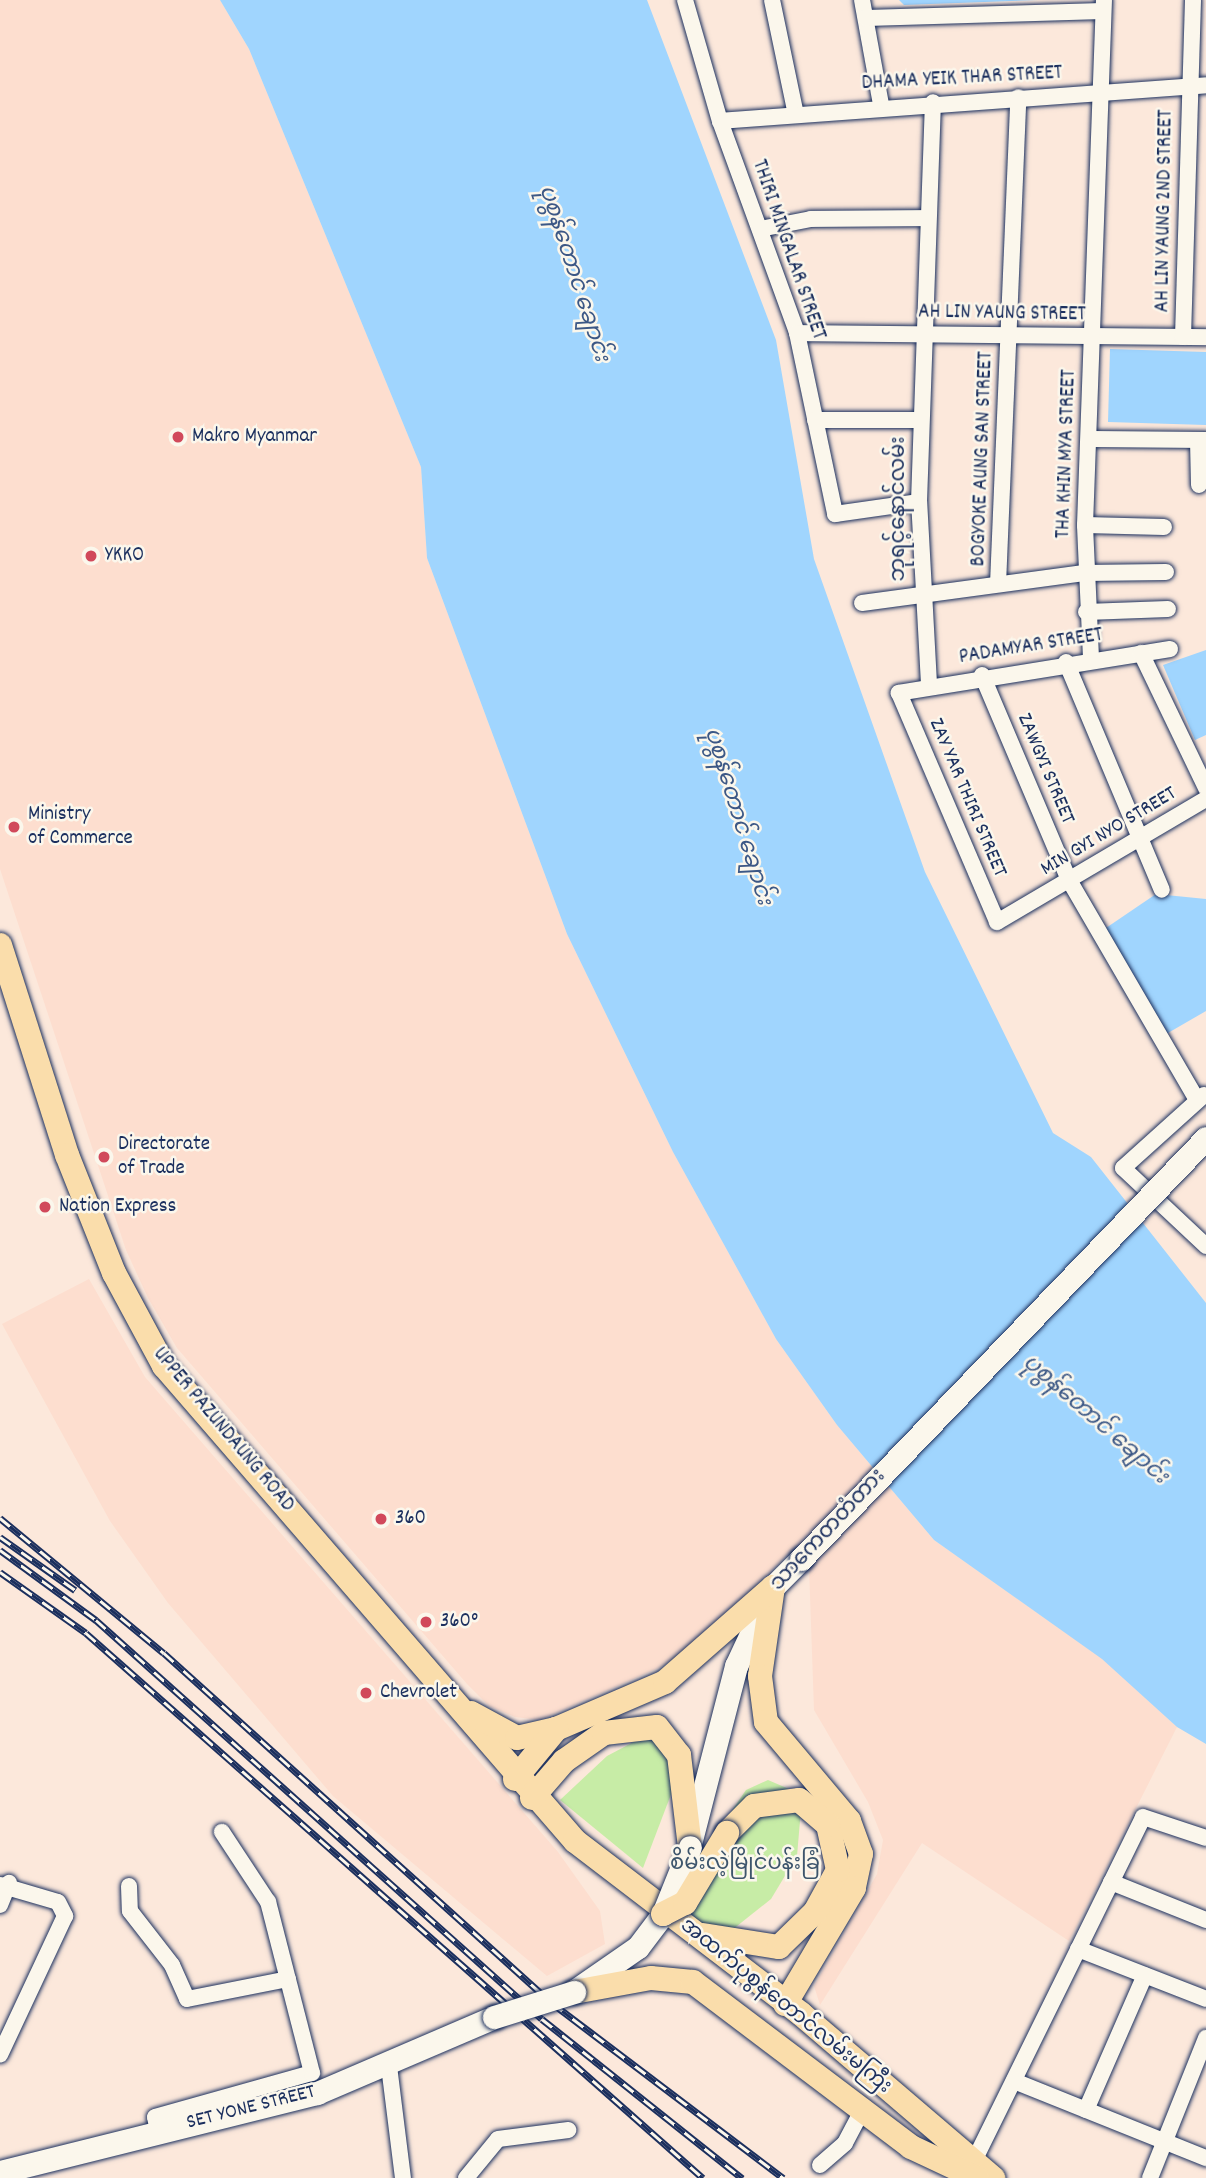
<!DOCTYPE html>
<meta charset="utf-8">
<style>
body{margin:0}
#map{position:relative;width:1206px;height:2178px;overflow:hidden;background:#fce8db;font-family:Dekko,"Noto Sans Myanmar",sans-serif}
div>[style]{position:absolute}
.built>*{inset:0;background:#fddecf}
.green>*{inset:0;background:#c7eca6}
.water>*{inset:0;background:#a0d5fe}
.roads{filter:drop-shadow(0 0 2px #1b2f5e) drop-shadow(0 0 2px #1b2f5e)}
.street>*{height:16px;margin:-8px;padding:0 8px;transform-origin:8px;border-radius:8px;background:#fbf7ec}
.secondary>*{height:23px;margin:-11.5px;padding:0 11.5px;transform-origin:11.5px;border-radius:11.5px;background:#fbf7ec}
.primary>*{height:24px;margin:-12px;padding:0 12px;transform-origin:12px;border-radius:12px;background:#faddab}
.rail>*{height:7px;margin-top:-3.5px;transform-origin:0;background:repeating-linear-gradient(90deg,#fbf7ec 0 13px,#1b2f5e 0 26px);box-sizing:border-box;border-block:2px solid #1b2f5e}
.bridges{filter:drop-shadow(0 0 2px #1b2f5e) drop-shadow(0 0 2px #1b2f5e)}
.secondary-bridge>*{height:23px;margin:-11.5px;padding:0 11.5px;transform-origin:11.5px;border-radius:11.5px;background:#fbf7ec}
.primary-bridge>*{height:24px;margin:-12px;padding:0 12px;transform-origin:12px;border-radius:12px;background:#faddab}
.dots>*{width:19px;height:19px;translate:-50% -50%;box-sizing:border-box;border:4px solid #fbf7ec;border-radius:50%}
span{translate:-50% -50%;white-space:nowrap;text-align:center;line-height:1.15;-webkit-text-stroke:5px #fbf7ec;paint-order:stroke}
.street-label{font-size:21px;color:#1b2f5e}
.poi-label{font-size:21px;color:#1b2f5e}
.left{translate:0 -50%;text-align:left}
.park-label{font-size:21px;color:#3d556c}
.water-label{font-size:23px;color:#3c5886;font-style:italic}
</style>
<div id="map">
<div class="built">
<i style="clip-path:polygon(0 0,220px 0,249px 49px,421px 467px,427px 558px,567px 934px,673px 1152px,776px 1339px,837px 1425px,934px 1540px,1103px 1659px,1177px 1727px,1069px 1941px,922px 1843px,820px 2005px,814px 1986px,877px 1874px,883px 1840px,868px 1802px,814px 1710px,809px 1567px,791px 1551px,700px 1641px,663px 1666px,540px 1720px,515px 1717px,489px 1706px,467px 1684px,177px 1348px,148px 1298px,126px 1250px,0 869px)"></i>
<i style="clip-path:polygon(89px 1279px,145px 1377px,558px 1852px,600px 1911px,605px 1944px,547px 1976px,333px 1796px,168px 1603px,110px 1521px,2px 1324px)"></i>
</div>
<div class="green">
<i style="clip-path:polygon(643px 1737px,660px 1740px,678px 1776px,643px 1868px,560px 1800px,607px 1756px)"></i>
<i style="clip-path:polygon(768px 1780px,789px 1789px,801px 1809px,797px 1856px,771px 1899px,722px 1938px,670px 1901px,746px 1790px)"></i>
</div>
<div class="water">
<i style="clip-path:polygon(220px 0,647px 0,776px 340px,814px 559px,925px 872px,1053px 1133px,1091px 1157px,1206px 1303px,1206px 1744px,1177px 1727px,1102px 1659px,934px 1540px,837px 1425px,776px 1339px,673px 1152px,567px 934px,427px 558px,421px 467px,249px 49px)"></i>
<i style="clip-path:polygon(899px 0,1038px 0,904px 5px)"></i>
<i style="clip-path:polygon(1110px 349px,1206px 352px,1206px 425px,1108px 422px)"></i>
<i style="clip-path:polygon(1206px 650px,1206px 735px,1195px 740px,1163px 665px)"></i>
<i style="clip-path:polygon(1156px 894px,1206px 899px,1206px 1011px,1161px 1037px,1103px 930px)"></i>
</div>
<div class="roads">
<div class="street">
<i style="left:685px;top:0;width:126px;rotate:73.9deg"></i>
<i style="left:720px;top:121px;width:226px;rotate:70deg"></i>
<i style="left:797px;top:333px;width:185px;rotate:78.1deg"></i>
<i style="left:835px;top:514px;width:85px;rotate:-8.1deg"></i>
<i style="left:772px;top:0;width:112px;rotate:78.2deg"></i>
<i style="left:862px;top:0;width:107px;rotate:79.7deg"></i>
<i style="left:866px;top:18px;width:237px;rotate:-1.7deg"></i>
<i style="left:720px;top:121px;width:487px;rotate:-4.2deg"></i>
<i style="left:760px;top:229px;width:52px;rotate:-11.1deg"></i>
<i style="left:811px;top:219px;width:117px;rotate:-0.5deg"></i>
<i style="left:797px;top:333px;width:409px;rotate:0.6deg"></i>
<i style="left:1183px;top:337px;width:337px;rotate:-88.3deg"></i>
<i style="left:815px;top:420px;width:105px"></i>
<i style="left:1092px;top:439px;width:114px;rotate:0.5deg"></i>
<i style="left:1198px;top:440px;width:45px;rotate:88.7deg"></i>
<i style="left:1085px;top:525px;width:79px;rotate:1.5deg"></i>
<i style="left:998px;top:584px;width:487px;rotate:-87.6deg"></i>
<i style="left:862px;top:603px;width:224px;rotate:-7.7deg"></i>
<i style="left:1084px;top:573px;width:82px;rotate:-0.7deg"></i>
<i style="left:1086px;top:612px;width:82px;rotate:-2.1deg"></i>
<i style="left:1170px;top:649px;width:275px;rotate:170.8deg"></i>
<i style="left:899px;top:693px;width:249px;rotate:66.8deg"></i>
<i style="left:997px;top:922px;width:243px;rotate:-30.5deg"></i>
<i style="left:1141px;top:653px;width:150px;rotate:64.3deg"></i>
<i style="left:1091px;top:658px;width:133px;rotate:-92.6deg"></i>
<i style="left:1085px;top:525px;width:525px;rotate:-87.93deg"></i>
<i style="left:1066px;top:662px;width:247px;rotate:67.2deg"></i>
<i style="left:982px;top:675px;width:223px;rotate:67deg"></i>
<i style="left:1069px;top:880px;width:255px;rotate:59.8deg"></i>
<i style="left:929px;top:684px;width:182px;rotate:-93.1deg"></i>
<i style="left:919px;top:502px;width:400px;rotate:-88deg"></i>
<i style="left:1204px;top:1095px;width:109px;rotate:138deg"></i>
<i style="left:1123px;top:1168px;width:114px;rotate:43.2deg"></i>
<i style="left:1111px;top:1882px;width:102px;rotate:21.8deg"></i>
<i style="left:0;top:1885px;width:60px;rotate:16.3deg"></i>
<i style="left:58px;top:1902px;width:16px;rotate:63deg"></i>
<i style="left:65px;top:1916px;width:153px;rotate:115.1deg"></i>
<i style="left:129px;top:1886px;width:25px;rotate:88deg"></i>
<i style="left:130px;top:1911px;width:68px;rotate:52.1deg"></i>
<i style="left:172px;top:1965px;width:37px;rotate:66deg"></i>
<i style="left:187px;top:1999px;width:103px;rotate:-11.2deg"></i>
<i style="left:0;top:1905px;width:24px;rotate:-68deg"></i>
<i style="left:1078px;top:1949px;width:137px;rotate:21.3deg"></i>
<i style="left:389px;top:2066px;width:113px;rotate:82.9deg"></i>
<i style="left:1014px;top:2081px;width:207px;rotate:21.9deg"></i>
<i style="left:1086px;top:2110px;width:147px;rotate:-66.4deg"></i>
<i style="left:158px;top:2131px;width:14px;rotate:-102deg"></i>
<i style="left:155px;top:2117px;width:163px;rotate:-15.7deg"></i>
<i style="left:312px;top:2073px;width:177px;rotate:-104.4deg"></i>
<i style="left:268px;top:1902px;width:84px;rotate:-123.3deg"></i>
<i style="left:974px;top:2161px;width:383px;rotate:-63.8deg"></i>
<i style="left:1143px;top:1817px;width:66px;rotate:18.4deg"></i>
<i style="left:820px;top:2165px;width:33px;rotate:-41deg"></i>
<i style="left:845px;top:2143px;width:41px;rotate:-62.2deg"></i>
<i style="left:466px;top:2178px;width:50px;rotate:-50.6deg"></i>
<i style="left:498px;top:2139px;width:71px;rotate:-7.3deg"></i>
<i style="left:1150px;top:2178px;width:151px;rotate:-68.2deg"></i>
</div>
<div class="secondary">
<i style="left:691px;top:1840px;width:180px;rotate:-75.5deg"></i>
<i style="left:736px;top:1666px;width:87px;rotate:-64.9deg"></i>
<i style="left:773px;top:1587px;width:40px;rotate:-45deg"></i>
<i style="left:576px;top:1990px;width:75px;rotate:-34.7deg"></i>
<i style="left:638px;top:1947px;width:41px;rotate:-52.9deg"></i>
<i style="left:0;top:2172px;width:327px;rotate:-14deg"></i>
<i style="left:317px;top:2093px;width:193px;rotate:-23.2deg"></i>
</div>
<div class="primary">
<i style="left:0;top:945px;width:220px;rotate:72.3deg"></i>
<i style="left:67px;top:1155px;width:127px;rotate:68.3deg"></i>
<i style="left:114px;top:1273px;width:106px;rotate:61.7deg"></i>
<i style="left:164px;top:1366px;width:628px;rotate:49.13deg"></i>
<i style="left:575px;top:1841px;width:285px;rotate:37.4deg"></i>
<i style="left:801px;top:2014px;width:253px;rotate:40.5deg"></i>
<i style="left:773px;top:1587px;width:90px;rotate:98.3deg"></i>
<i style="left:760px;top:1676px;width:46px;rotate:82.6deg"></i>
<i style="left:766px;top:1722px;width:129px;rotate:50deg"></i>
<i style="left:849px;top:1821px;width:35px;rotate:70deg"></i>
<i style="left:861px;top:1854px;width:35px;rotate:102deg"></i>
<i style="left:854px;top:1888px;width:135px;rotate:120.7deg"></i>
<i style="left:471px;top:1713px;width:52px;rotate:28.5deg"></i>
<i style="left:517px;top:1738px;width:40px;rotate:-13deg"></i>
<i style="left:556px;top:1729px;width:119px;rotate:-23.3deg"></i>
<i style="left:665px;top:1682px;width:144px;rotate:-41.3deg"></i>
<i style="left:515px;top:1779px;width:65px;rotate:-50.6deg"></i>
<i style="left:532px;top:1798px;width:49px;rotate:-49.1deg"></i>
<i style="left:564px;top:1761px;width:49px;rotate:-35deg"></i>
<i style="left:604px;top:1733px;width:53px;rotate:-6.5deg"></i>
<i style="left:657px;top:1727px;width:36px;rotate:52deg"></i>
<i style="left:679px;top:1755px;width:93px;rotate:83.2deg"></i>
<i style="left:703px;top:1935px;width:77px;rotate:9deg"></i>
<i style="left:779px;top:1947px;width:50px;rotate:-44.2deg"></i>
<i style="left:815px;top:1912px;width:48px;rotate:-61.3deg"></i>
<i style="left:838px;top:1870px;width:46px;rotate:-102.5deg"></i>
<i style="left:828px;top:1825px;width:38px;rotate:-139deg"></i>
<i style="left:799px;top:1800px;width:45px;rotate:172.4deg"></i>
<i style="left:754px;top:1806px;width:38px;rotate:135deg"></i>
<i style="left:574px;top:1992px;width:78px;rotate:-10.3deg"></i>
<i style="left:651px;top:1978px;width:42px;rotate:5.4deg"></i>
<i style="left:693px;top:1982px;width:273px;rotate:37.1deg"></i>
<i style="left:911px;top:2147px;width:73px;rotate:25.2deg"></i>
</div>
</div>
<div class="rail">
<i style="left:0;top:1518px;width:212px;rotate:39.5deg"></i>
<i style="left:164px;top:1653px;width:523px;rotate:42.05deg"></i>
<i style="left:552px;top:2003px;width:290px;rotate:37.1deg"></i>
<i style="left:0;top:1537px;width:92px;rotate:35.2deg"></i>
<i style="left:0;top:1550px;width:119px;rotate:36.1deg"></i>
<i style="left:96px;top:1620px;width:598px;rotate:41.82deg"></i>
<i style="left:542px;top:2019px;width:256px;rotate:38.5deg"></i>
<i style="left:0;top:1572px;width:105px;rotate:35.3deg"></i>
<i style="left:86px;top:1633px;width:823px;rotate:41.45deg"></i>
</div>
<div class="bridges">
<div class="secondary-bridge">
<i style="left:801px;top:1559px;width:584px;rotate:-46.11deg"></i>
<i style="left:663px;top:1914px;width:72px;rotate:-68.1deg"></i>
<i style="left:494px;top:2017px;width:84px;rotate:-17.4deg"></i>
</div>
<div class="primary-bridge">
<i style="left:663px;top:1914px;width:25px;rotate:-27deg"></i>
<i style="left:685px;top:1903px;width:82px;rotate:-59deg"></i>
</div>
</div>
<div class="dots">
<i style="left:178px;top:437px;background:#d1495b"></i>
<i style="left:91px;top:556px;background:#d1495b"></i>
<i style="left:14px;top:827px;background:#d1495b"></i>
<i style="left:104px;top:1157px;background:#d1495b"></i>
<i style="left:45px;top:1207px;background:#d1495b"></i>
<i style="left:381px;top:1519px;background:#d1495b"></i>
<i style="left:426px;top:1622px;background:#d1495b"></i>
<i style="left:366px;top:1693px;background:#d1495b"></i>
</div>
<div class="street-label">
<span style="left:962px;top:79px;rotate:-3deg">DHAMA YEIK THAR STREET</span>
<span style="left:1165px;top:211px;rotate:-89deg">AH LIN YAUNG 2ND STREET</span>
<span style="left:788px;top:250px;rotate:71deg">THIRI MINGALAR STREET</span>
<span style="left:1002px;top:314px;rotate:1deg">AH LIN YAUNG STREET</span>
<span style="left:1067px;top:454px;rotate:-88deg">THA KHIN MYA STREET</span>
<span style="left:983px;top:459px;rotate:-88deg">BOGYOKE AUNG SAN STREET</span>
<span style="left:900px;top:509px;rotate:-90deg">ဘုရင့်နောင်လမ်း</span>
<span style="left:1031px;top:647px;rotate:-9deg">PADAMYAR STREET</span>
<span style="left:1045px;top:769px;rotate:67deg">ZAWGYI STREET</span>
<span style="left:967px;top:798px;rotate:67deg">ZAY YAR THIRI STREET</span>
<span style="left:1109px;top:832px;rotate:-31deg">MIN GYI NYO STREET</span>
<span style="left:223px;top:1430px;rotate:50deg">UPPER PAZUNDAUNG ROAD</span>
<span style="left:829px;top:1531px;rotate:-47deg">သာကေတတံတား</span>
<span style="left:785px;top:2007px;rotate:39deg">အထက်ပုစွန်တောင်လမ်းမကြီး</span>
<span style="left:251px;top:2108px;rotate:-14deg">SET YONE STREET</span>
</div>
<div class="poi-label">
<span class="left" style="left:192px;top:437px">Makro Myanmar</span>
<span class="left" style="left:105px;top:556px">YKKO</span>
<span class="left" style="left:28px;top:827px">Ministry<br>of Commerce</span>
<span class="left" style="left:118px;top:1157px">Directorate<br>of Trade</span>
<span class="left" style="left:59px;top:1207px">Nation Express</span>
<span class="left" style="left:395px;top:1519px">360</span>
<span class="left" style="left:440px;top:1622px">360°</span>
<span class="left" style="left:380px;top:1693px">Chevrolet</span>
</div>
<div class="park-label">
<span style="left:745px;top:1865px">စိမ်းလဲ့မြိုင်ပန်းခြံ</span>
</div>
<div class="water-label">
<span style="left:572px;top:274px;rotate:72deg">ပုစွန်တောင် ချောင်း</span>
<span style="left:736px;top:817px;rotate:73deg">ပုစွန်တောင် ချောင်း</span>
<span style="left:1094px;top:1421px;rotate:41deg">ပုစွန်တောင် ချောင်း</span>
</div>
</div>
